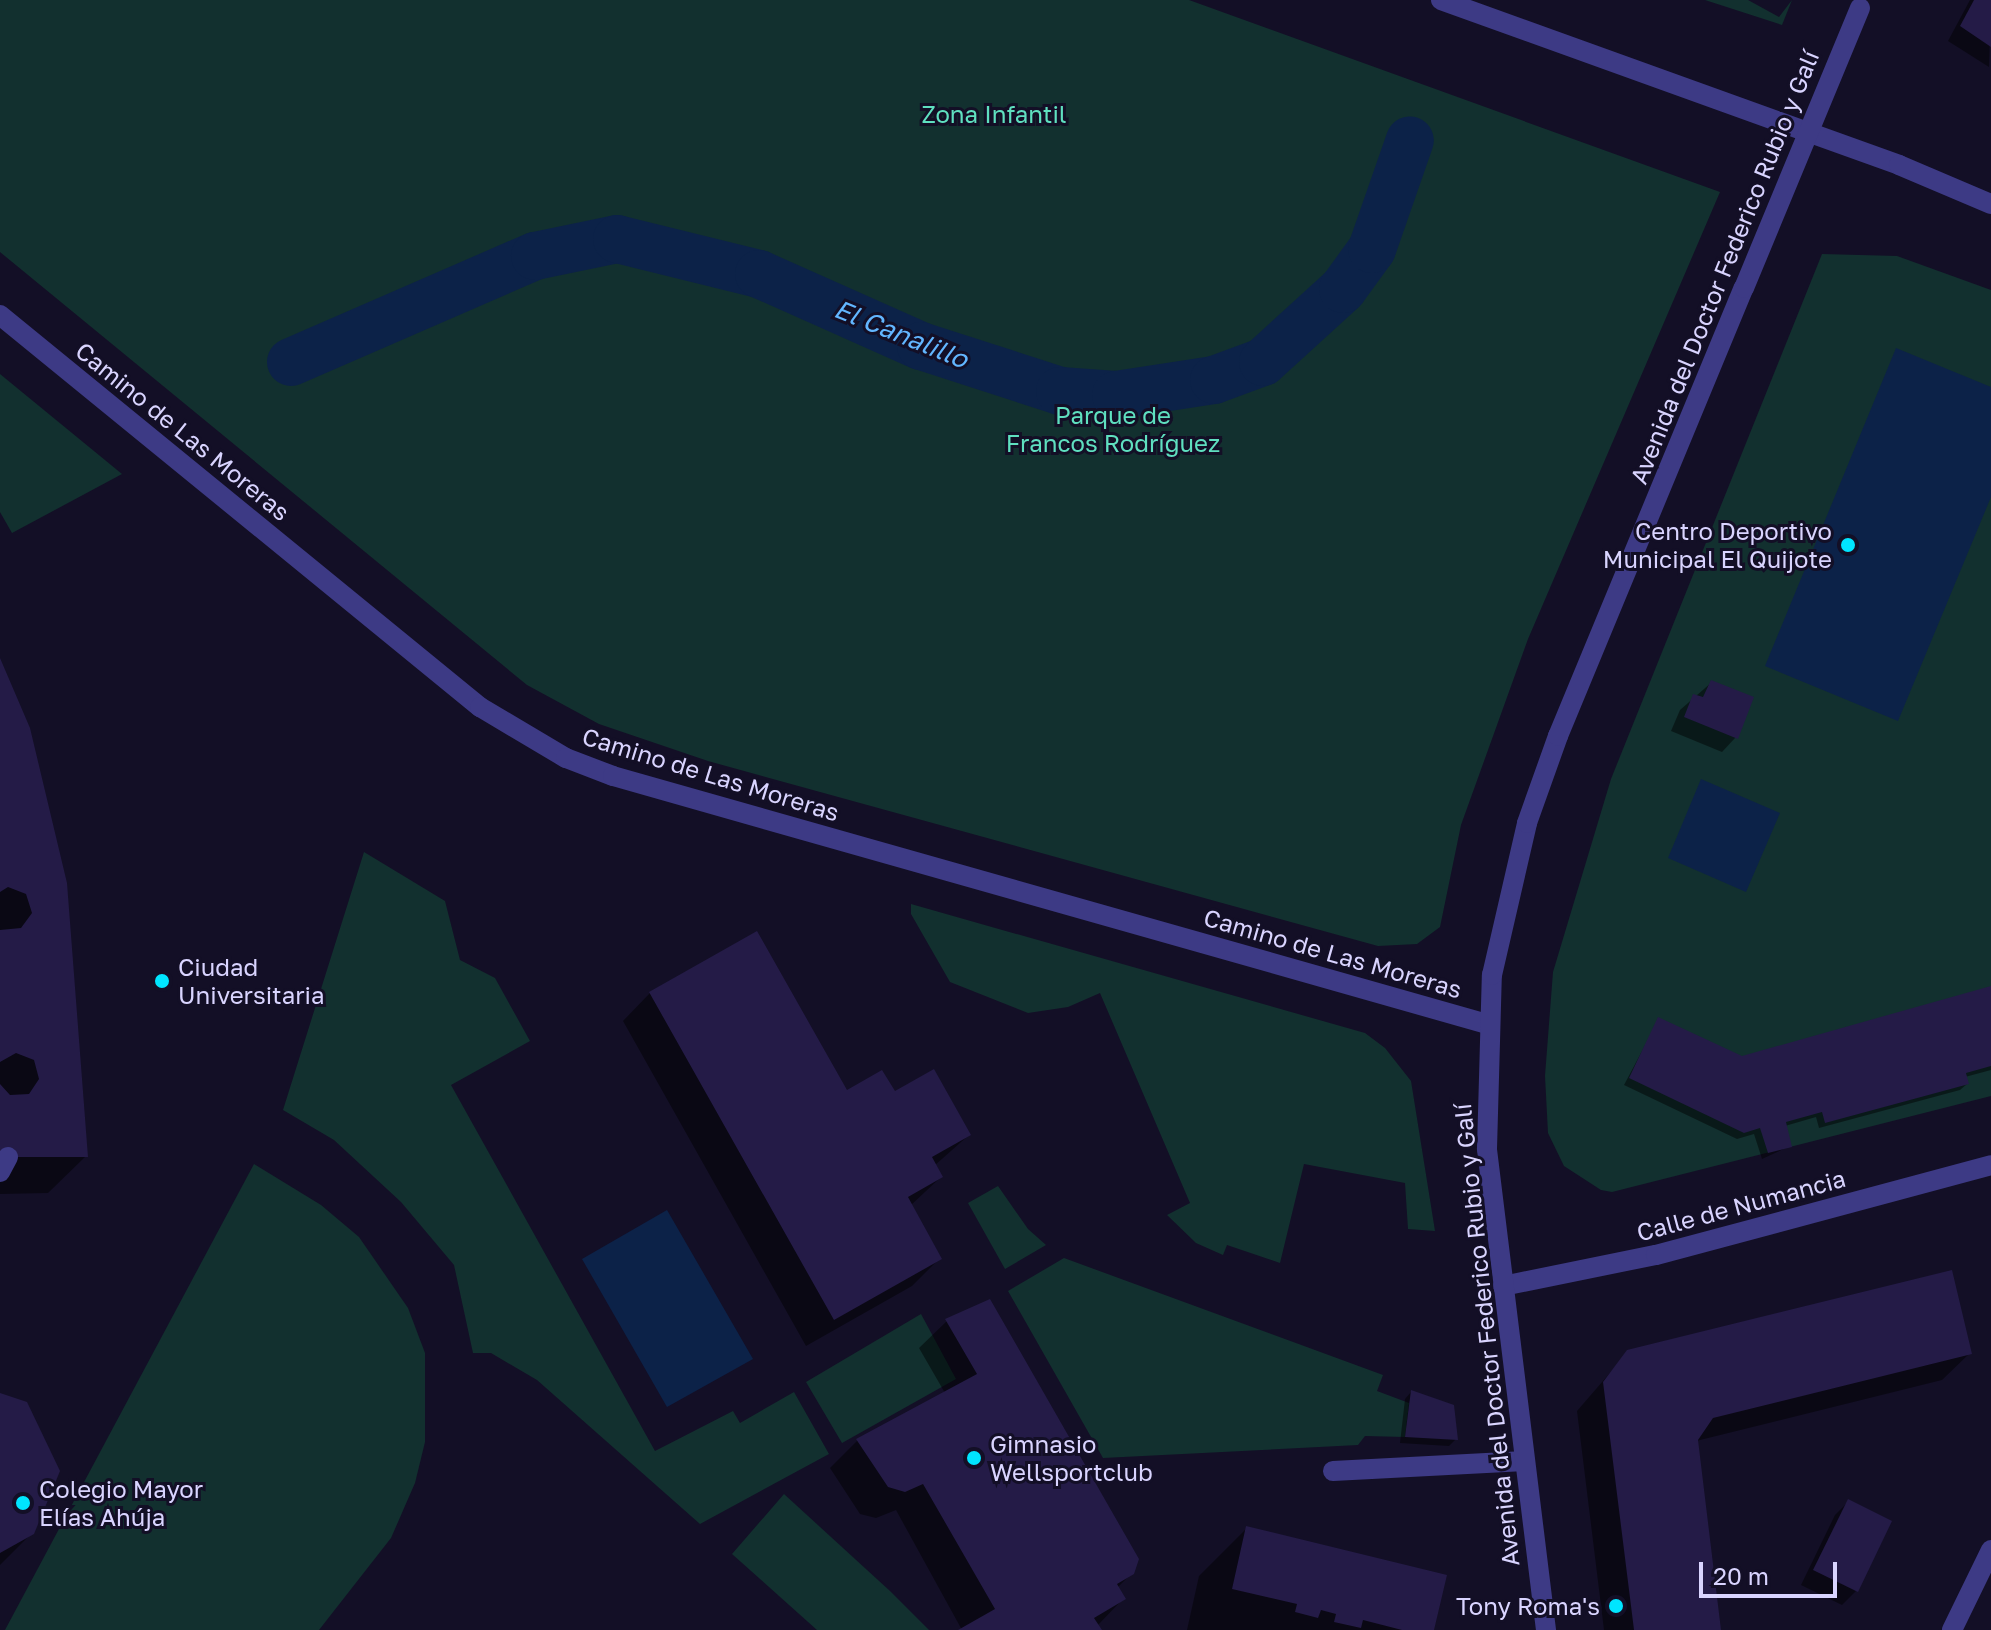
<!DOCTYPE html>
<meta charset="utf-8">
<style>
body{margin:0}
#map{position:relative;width:1991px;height:1630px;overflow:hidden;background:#130f26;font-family:"Golos Text",sans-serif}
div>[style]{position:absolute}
.green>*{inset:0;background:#12302f}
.water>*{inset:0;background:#0c2248}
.shadow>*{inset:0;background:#0007}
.canal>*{height:48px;margin:-24px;padding:0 24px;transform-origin:24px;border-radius:24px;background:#0c2248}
.building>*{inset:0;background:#241b47}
.service>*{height:20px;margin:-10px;padding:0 10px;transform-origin:10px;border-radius:10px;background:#3d3a85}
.minor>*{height:20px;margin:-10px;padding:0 10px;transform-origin:10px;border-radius:10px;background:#3d3a85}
.tertiary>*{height:20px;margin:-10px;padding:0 10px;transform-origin:10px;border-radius:10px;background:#3d3a85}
.minor-bridge>*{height:20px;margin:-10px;padding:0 10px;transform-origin:10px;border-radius:10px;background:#3d3a85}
.dots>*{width:22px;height:22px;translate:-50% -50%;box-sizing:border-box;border:4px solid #130f26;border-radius:50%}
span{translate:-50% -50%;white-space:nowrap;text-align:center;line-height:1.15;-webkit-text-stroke:6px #130f26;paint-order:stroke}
.park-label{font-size:24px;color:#5fe0c0}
.street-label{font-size:24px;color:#d9d4ff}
.poi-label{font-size:24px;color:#d9d4ff}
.right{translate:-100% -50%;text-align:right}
.left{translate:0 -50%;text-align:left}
.water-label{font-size:26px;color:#62b6ff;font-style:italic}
.scale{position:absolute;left:1699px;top:1562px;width:138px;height:36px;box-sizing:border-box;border:4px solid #d9d4ff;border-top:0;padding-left:10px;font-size:24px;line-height:28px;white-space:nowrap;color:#d9d4ff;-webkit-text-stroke:6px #130f26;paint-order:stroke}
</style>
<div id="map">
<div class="green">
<i style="clip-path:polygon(0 0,1189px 0,1720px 192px,1528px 639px,1461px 825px,1440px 927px,1417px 944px,1378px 946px,708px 761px,599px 724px,527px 685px,0 252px)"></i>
<i style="clip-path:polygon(1705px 0,1748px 0,1779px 17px,1792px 0,1782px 25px)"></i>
<i style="clip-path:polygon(1822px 254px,1897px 256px,1991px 290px,1991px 1096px,1612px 1192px,1601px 1190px,1564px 1166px,1548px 1133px,1545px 1076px,1553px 972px,1611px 779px)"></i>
<i style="clip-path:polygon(0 374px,122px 474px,12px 533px,0 512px)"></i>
<i style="clip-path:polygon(364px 852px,445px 901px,460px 960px,495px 978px,530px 1041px,451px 1085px,655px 1451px,733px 1411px,740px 1423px,794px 1392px,829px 1454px,700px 1524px,537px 1380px,491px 1353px,473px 1353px,454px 1265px,401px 1202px,334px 1140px,283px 1110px)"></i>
<i style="clip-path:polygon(911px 904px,1365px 1033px,1385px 1048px,1411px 1081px,1435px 1231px,1408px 1229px,1405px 1183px,1304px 1164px,1280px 1263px,1227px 1245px,1223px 1255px,1196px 1243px,1167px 1215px,1190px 1203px,1100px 993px,1068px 1007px,1028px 1013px,950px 982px,911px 914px)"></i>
<i style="clip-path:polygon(254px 1164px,321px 1205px,359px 1237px,408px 1308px,425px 1353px,425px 1442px,415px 1483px,391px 1538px,319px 1630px,5px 1630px)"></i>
<i style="clip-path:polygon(998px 1186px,1028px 1229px,1046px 1245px,1005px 1269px,968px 1203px)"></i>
<i style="clip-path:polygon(1064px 1258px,1383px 1375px,1377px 1391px,1409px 1403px,1405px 1437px,1365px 1436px,1358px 1445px,1103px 1458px,1008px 1291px)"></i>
<i style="clip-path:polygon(921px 1314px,956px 1379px,842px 1443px,806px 1382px)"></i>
<i style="clip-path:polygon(784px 1494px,890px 1591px,929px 1630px,817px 1630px,732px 1554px)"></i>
</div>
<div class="water">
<i style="clip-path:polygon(1896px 348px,1991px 387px,1991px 497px,1898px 721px,1765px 666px)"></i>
<i style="clip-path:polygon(1701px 779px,1780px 813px,1746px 892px,1668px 858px)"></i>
<i style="clip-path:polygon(667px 1210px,753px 1359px,667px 1407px,582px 1259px)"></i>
</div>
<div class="shadow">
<i style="clip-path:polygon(1970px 0,1991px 0,1989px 67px,1948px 41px)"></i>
<i style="clip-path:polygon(0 663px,86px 1156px,48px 1193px,0 1194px)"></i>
<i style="clip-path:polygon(1712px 682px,1736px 737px,1722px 752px,1671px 731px,1680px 710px)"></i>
<i style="clip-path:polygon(1991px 988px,1991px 1070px,1965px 1077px,1967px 1084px,1960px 1090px,1819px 1128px,1816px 1117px,1785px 1126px,1790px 1146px,1762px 1159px,1754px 1134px,1737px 1139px,1624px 1085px,1659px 1019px,1742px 1058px)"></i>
<i style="clip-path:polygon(650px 993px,846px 1092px,894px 1094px,969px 1135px,934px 1166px,941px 1177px,910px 1206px,940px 1258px,912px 1286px,806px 1346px,623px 1021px)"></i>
<i style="clip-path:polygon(947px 1321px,1132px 1573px,1117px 1588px,1123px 1599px,1097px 1626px,1099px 1630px,962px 1630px,896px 1510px,876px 1518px,860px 1514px,830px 1468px,857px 1441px,945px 1393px,919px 1348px)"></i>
<i style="clip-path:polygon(1628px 1352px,1970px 1353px,1942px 1380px,1696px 1441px,1719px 1630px,1604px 1630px,1577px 1411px)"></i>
<i style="clip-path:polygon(1411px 1392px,1456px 1439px,1449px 1446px,1400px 1443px,1405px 1399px)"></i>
<i style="clip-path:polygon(0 1395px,32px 1533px,0 1565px)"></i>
<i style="clip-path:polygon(1849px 1501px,1856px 1591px,1842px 1605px,1801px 1585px,1835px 1515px)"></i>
<i style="clip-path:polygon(1247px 1528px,1432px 1630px,1187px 1630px,1199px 1576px)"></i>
</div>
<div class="canal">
<i style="left:291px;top:362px;width:266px;rotate:-23.5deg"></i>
<i style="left:535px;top:256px;width:84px;rotate:-11.7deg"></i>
<i style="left:617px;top:239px;width:146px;rotate:13.8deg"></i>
<i style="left:759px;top:274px;width:177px;rotate:24deg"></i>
<i style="left:921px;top:346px;width:146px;rotate:17.9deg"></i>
<i style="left:1060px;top:391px;width:56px;rotate:4.1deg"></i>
<i style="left:1116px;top:395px;width:99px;rotate:-8.7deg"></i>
<i style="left:1214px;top:380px;width:52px;rotate:-20.2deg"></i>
<i style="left:1263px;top:362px;width:108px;rotate:-42.4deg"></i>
<i style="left:1343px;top:289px;width:49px;rotate:-54.1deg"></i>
<i style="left:1372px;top:249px;width:115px;rotate:-70.8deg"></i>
</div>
<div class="building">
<i style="clip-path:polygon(1974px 0,1991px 0,1991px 47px,1960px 26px)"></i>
<i style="clip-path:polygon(0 658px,30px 728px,67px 883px,88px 1157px,0 1157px,0 1084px,10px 1095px,29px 1094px,39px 1079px,34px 1060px,16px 1053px,0 1062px,0 930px,21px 928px,32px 913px,26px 894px,8px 887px,0 892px)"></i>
<i style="clip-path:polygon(1711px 680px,1754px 697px,1738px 739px,1684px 717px,1693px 694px,1703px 697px)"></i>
<i style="clip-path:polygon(757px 931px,847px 1090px,882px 1070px,895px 1091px,934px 1069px,971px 1135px,932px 1157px,943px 1177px,908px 1197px,942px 1259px,834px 1320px,649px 992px)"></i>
<i style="clip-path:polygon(1991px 986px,1991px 1066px,1966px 1073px,1969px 1084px,1825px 1123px,1822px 1112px,1786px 1122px,1792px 1147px,1768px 1153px,1760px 1128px,1744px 1133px,1629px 1078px,1658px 1017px,1742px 1056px)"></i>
<i style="clip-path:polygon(1952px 1270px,1972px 1354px,1713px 1418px,1698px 1440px,1721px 1630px,1634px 1630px,1603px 1382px,1627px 1350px)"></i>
<i style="clip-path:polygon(990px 1299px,1139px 1559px,1134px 1574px,1117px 1584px,1126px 1599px,1094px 1618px,1102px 1630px,958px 1630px,995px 1609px,923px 1484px,905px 1492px,888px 1487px,856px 1439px,977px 1374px,945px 1319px)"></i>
<i style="clip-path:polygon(1411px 1390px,1454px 1405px,1458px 1440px,1405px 1437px)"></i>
<i style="clip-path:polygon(0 1393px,27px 1402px,60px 1471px,34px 1534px,0 1553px)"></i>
<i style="clip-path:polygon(1848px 1499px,1892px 1521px,1858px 1592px,1813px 1570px)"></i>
<i style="clip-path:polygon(1246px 1526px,1447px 1575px,1434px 1630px,1402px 1630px,1363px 1620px,1361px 1628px,1334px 1622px,1336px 1614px,1321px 1610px,1318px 1618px,1295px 1612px,1297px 1604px,1232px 1589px)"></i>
</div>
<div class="service">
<i style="left:0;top:1172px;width:17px;rotate:-62deg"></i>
<i style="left:1333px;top:1471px;width:192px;rotate:-3deg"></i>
</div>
<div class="minor">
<i style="left:1441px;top:0;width:487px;rotate:19.8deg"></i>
<i style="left:1899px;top:165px;width:100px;rotate:23deg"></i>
<i style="left:0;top:315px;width:620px;rotate:39.24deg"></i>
<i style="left:480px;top:707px;width:100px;rotate:30.7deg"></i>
<i style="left:566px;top:758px;width:50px;rotate:21deg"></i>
<i style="left:613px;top:776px;width:909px;rotate:15.84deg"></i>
<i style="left:1503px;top:1286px;width:156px;rotate:-11.5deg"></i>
<i style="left:1656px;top:1255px;width:347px;rotate:-15deg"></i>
<i style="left:1546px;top:1630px;width:485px;rotate:-97deg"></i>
<i style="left:1487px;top:1149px;width:174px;rotate:-88.4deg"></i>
<i style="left:1492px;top:975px;width:156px;rotate:-77deg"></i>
<i style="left:1527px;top:823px;width:92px;rotate:-70.4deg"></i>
<i style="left:1558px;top:736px;width:485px;rotate:-67.5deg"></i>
</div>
<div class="tertiary">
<i style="left:1952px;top:1630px;width:89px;rotate:-64deg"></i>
</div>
<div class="minor-bridge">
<i style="left:1744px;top:288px;width:303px;rotate:-67.5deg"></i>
</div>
<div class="dots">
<i style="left:1848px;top:545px;background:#00e5ff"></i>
<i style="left:162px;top:981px;background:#00e5ff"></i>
<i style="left:974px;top:1458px;background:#00e5ff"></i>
<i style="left:23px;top:1503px;background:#00e5ff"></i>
<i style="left:1616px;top:1606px;background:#00e5ff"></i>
</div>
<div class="park-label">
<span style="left:994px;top:114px">Zona Infantil</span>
<span style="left:1113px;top:429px">Parque de<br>Francos Rodríguez</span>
</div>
<div class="street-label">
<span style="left:1724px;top:267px;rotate:-68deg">Avenida del Doctor Federico Rubio y Galí</span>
<span style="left:183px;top:431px;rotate:39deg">Camino de Las Moreras</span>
<span style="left:711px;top:774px;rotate:17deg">Camino de Las Moreras</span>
<span style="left:1333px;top:953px;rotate:16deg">Camino de Las Moreras</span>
<span style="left:1741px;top:1205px;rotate:-15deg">Calle de Numancia</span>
<span style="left:1486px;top:1335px;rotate:-96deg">Avenida del Doctor Federico Rubio y Galí</span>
</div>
<div class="poi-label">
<span class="right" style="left:1832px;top:545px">Centro Deportivo<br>Municipal El Quijote</span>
<span class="left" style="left:178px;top:981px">Ciudad<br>Universitaria</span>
<span class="left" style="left:990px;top:1458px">Gimnasio<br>Wellsportclub</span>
<span class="left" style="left:39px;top:1503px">Colegio Mayor<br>Elías Ahúja</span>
<span class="right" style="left:1600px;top:1606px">Tony Roma's</span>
</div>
<div class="water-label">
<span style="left:901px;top:334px;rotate:22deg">El Canalillo</span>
</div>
<div class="scale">20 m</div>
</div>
